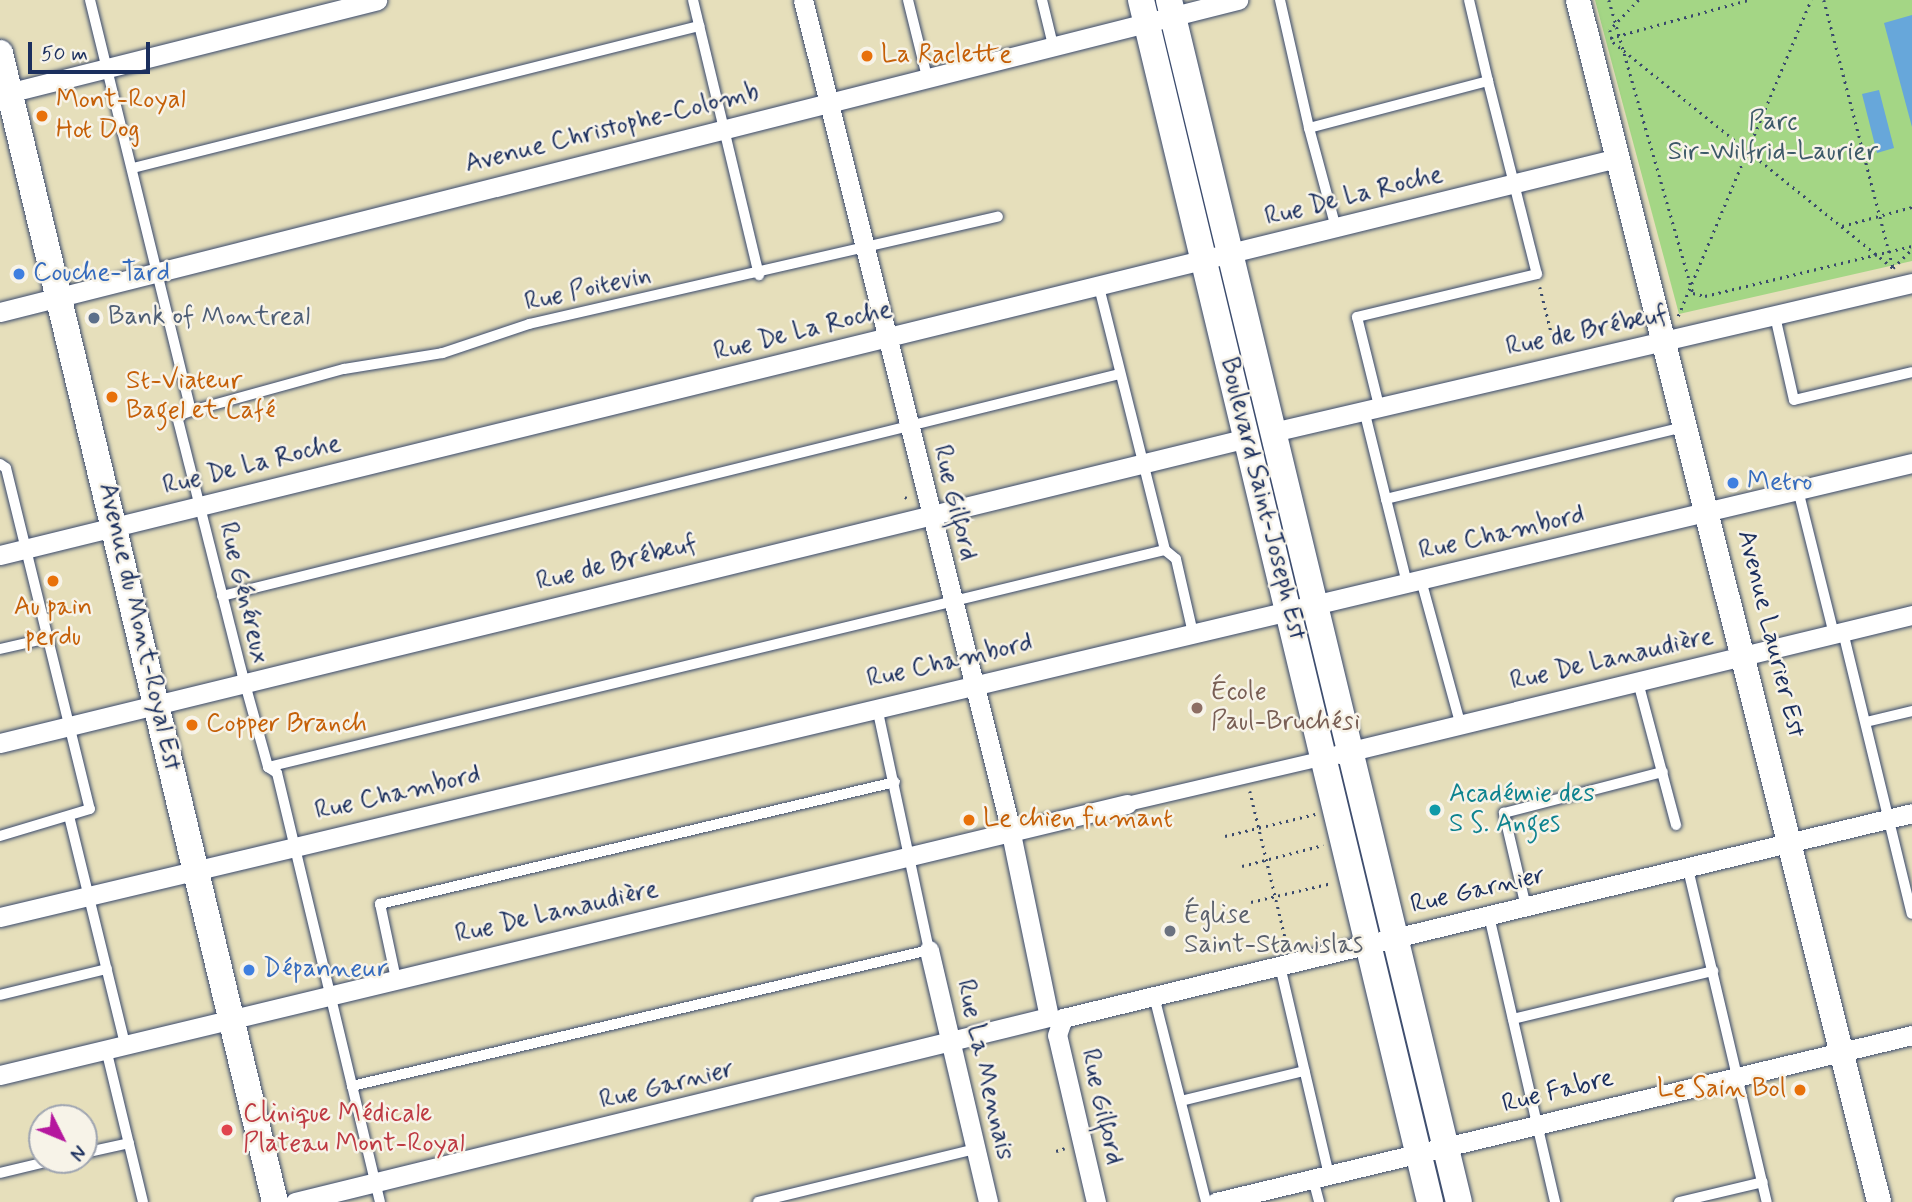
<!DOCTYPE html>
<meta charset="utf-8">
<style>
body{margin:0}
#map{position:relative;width:1912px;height:1202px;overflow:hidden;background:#e6dfbb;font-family:Mynerve,sans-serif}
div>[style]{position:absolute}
.green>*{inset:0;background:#a4d685}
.water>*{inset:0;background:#67a7da}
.path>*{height:2.5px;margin-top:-1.25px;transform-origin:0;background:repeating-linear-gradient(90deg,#39496c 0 2px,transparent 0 7px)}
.roads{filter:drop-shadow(0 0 2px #39496c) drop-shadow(0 0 2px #39496c)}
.service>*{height:10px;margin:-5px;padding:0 5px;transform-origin:5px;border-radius:5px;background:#fff}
.pedestrian>*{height:14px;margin:-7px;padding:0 7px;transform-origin:7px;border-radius:7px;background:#fff}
.minor>*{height:19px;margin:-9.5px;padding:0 9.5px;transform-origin:9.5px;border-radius:9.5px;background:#fff}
.tertiary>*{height:24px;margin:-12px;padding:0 12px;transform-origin:12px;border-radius:12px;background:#fff}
.secondary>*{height:26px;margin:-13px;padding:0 13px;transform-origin:13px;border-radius:13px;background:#fff}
.dots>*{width:19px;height:19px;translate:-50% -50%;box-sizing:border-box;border:4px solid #f7f3e8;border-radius:50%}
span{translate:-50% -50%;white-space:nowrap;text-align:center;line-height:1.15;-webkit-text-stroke:5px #f7f3e8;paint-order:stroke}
.food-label{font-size:26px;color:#c56008}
.left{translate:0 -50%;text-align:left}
.right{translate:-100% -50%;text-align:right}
.park-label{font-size:26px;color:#3d5968}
.street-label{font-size:26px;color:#1b2f5e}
.shop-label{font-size:26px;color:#366cbe}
.service-label{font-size:26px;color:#4e5e75}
.education-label{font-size:26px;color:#785e54}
.culture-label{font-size:26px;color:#0d838f}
.worship-label{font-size:26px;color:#5b616d}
.health-label{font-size:26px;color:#be3a42}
.north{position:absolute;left:28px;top:1104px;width:70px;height:70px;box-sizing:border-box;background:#f7f3e8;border:2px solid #9fa5b1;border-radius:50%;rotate:133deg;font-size:19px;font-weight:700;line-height:28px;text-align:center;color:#1b2f5e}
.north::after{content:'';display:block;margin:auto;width:24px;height:32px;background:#b5179e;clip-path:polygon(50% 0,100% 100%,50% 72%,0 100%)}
.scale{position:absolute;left:28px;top:42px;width:122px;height:32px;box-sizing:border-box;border:4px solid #1b2f5e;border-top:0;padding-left:9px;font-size:21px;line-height:24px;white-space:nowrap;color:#1b2f5e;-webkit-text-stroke:5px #f7f3e8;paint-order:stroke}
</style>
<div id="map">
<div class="green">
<i style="clip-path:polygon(1595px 0,1912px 0,1912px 261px,1679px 314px)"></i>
</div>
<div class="water">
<i style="clip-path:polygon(1912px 15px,1912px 127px,1884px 23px)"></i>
<i style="clip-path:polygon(1879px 90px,1894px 148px,1877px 153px,1862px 94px)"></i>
</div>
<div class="path">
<i style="left:1609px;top:0;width:305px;rotate:74deg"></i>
<i style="left:1693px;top:293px;width:12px;rotate:14deg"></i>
<i style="left:1705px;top:296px;width:213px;rotate:-13.6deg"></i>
<i style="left:1639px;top:0;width:42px;rotate:134deg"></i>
<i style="left:1610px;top:30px;width:12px;rotate:76deg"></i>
<i style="left:1613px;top:42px;width:360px;rotate:38.9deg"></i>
<i style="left:1893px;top:268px;width:27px;rotate:-45deg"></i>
<i style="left:1824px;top:0;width:275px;rotate:75.5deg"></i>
<i style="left:1610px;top:38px;width:143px;rotate:-15.4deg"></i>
<i style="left:1842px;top:226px;width:73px;rotate:-15.2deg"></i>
<i style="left:1540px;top:287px;width:58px;rotate:76deg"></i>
<i style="left:1678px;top:316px;width:343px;rotate:-67.2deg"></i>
<i style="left:905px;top:497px;width:2px;rotate:27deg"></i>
<i style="left:1250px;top:791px;width:158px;rotate:76.5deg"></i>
<i style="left:1225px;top:836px;width:93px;rotate:-13.7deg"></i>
<i style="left:1242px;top:866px;width:84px;rotate:-14.5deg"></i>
<i style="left:1251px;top:902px;width:83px;rotate:-13.2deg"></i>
<i style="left:1056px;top:1151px;width:9px;rotate:-18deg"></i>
</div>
<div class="roads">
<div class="service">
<i style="left:90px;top:0;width:423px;rotate:76.2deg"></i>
<i style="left:191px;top:411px;width:15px;rotate:160deg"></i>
<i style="left:177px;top:416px;width:265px;rotate:75.8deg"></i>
<i style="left:242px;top:673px;width:98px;rotate:74.5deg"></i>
<i style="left:268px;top:767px;width:11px;rotate:34deg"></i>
<i style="left:277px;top:773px;width:441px;rotate:76.5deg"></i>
<i style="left:693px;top:0;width:283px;rotate:76.5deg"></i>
<i style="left:908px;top:0;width:79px;rotate:76.1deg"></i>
<i style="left:1042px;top:0;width:46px;rotate:76.3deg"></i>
<i style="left:1280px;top:0;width:131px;rotate:77.2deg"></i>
<i style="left:1469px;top:0;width:83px;rotate:76.8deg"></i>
<i style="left:133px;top:168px;width:584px;rotate:-14.08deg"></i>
<i style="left:1336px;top:228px;width:104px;rotate:-105.1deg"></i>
<i style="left:1309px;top:128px;width:185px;rotate:-14.7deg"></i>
<i style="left:1488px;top:81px;width:199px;rotate:75.8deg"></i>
<i style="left:1537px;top:274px;width:185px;rotate:166.6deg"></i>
<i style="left:1357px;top:317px;width:92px;rotate:76.1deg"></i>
<i style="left:1099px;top:287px;width:271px;rotate:75.9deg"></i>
<i style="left:1775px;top:316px;width:86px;rotate:77.3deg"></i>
<i style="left:1794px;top:400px;width:121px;rotate:-13.3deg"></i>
<i style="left:1364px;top:410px;width:92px;rotate:76.1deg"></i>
<i style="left:1386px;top:499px;width:307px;rotate:-13.6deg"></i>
<i style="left:191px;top:411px;width:159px;rotate:-15.4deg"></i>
<i style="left:344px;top:369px;width:100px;rotate:-9.2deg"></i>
<i style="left:443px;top:353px;width:91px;rotate:-18.6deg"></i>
<i style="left:529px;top:324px;width:481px;rotate:-12.9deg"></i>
<i style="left:0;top:464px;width:7px;rotate:34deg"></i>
<i style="left:6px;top:468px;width:351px;rotate:76.2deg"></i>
<i style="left:90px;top:809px;width:94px;rotate:163.3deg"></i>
<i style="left:1798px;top:490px;width:148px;rotate:76deg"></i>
<i style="left:1386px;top:499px;width:87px;rotate:76deg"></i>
<i style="left:1421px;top:580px;width:148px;rotate:74.7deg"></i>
<i style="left:222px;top:596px;width:924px;rotate:-13.9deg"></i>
<i style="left:1843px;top:632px;width:290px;rotate:76.3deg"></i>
<i style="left:0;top:649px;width:49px;rotate:-12.9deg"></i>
<i style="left:1638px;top:682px;width:148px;rotate:75.1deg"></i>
<i style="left:1866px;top:722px;width:47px;rotate:-13.4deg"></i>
<i style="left:268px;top:767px;width:923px;rotate:-13.6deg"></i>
<i style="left:1165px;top:550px;width:14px;rotate:39deg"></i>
<i style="left:1176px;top:559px;width:76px;rotate:77.1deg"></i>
<i style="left:70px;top:820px;width:231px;rotate:76.2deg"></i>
<i style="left:1688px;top:869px;width:342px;rotate:76.7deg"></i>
<i style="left:1526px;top:907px;width:97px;rotate:-103.2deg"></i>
<i style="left:1504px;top:813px;width:164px;rotate:-14.5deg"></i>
<i style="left:1489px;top:916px;width:294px;rotate:77deg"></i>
<i style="left:1280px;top:966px;width:215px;rotate:76.8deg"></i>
<i style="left:396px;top:979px;width:77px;rotate:-102deg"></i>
<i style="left:380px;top:904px;width:529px;rotate:-13.33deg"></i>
<i style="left:0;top:995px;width:110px;rotate:-13.7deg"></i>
<i style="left:1154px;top:996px;width:212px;rotate:75.8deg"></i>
<i style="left:1513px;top:1019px;width:206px;rotate:-13.5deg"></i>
<i style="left:106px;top:1049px;width:157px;rotate:76.4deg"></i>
<i style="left:352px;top:1086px;width:593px;rotate:-13.26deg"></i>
<i style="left:929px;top:950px;width:249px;rotate:-102.1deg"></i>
<i style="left:1181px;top:1101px;width:127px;rotate:-13.7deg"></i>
<i style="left:84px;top:1153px;width:46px;rotate:-12.5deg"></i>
<i style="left:0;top:1173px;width:56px;rotate:-13.5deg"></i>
<i style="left:1313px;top:1179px;width:24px;rotate:75deg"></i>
<i style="left:758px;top:1202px;width:224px;rotate:-13.7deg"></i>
<i style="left:1679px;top:1202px;width:86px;rotate:-13.4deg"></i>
</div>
<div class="pedestrian">
<i style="left:1127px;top:804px;width:202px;rotate:-13.1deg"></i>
</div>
<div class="minor">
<i style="left:0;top:95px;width:389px;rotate:-14.1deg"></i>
<i style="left:0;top:312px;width:1277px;rotate:-14.15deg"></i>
<i style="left:1273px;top:432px;width:656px;rotate:-13.13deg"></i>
<i style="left:0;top:555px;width:1666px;rotate:-13.79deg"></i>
<i style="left:0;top:743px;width:1284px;rotate:-13.74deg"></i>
<i style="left:1339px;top:754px;width:590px;rotate:-13.64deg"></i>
<i style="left:0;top:917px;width:1965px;rotate:-13.36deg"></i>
<i style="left:929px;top:950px;width:259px;rotate:76.8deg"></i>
<i style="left:0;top:1075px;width:1159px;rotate:-13.52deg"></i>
<i style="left:295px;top:1202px;width:776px;rotate:-13.79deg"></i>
<i style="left:1049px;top:1017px;width:202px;rotate:-101.7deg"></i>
<i style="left:1008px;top:819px;width:844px;rotate:-104.05deg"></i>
<i style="left:1096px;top:1202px;width:171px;rotate:-103.1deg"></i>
<i style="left:1057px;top:1035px;width:18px;rotate:-71deg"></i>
<i style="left:1063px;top:1018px;width:873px;rotate:-13.57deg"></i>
<i style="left:1216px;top:1202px;width:716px;rotate:-13.49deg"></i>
</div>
<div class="tertiary">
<i style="left:1578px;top:0;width:1239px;rotate:75.94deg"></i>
</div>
<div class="secondary">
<i style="left:1141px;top:0;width:1236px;rotate:76.48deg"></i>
<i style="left:1169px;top:0;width:1236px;rotate:76.44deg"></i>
<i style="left:0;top:53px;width:1181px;rotate:76.54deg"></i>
</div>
</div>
<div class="dots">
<i style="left:867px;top:56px;background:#e8710a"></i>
<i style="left:42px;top:116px;background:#e8710a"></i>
<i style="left:19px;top:274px;background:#3f7fe0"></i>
<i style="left:94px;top:318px;background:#5c6f8a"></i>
<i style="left:112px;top:397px;background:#e8710a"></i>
<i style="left:1733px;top:483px;background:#3f7fe0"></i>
<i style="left:53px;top:581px;background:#e8710a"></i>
<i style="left:1197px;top:708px;background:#8d6e63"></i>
<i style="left:192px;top:725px;background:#e8710a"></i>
<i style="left:1435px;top:810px;background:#0f9aa8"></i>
<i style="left:969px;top:820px;background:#e8710a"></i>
<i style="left:1170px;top:931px;background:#6b7280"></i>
<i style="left:249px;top:970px;background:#3f7fe0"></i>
<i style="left:1800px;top:1090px;background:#e8710a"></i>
<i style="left:227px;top:1130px;background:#e0444e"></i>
</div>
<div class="food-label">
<span class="left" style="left:881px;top:56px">La Raclette</span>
<span class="left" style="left:56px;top:116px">Mont-Royal<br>Hot Dog</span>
<span class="left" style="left:126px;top:397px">St-Viateur<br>Bagel et Café</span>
<span style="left:53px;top:623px">Au pain<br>perdu</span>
<span class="left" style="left:206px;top:725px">Copper Branch</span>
<span class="left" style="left:983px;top:820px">Le chien fumant</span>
<span class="right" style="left:1786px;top:1090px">Le Sain Bol</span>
</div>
<div class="park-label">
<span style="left:1773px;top:138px">Parc<br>Sir-Wilfrid-Laurier</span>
</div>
<div class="street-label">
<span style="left:612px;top:129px;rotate:-14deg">Avenue Christophe-Colomb</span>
<span style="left:1354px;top:197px;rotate:-14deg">Rue De La Roche</span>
<span style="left:588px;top:290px;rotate:-13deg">Rue Poitevin</span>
<span style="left:803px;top:332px;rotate:-14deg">Rue De La Roche</span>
<span style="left:1587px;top:332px;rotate:-12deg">Rue de Brébeuf</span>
<span style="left:252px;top:466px;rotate:-14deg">Rue De La Roche</span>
<span style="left:1262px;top:499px;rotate:76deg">Boulevard Saint-Joseph Est</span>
<span style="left:954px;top:503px;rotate:76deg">Rue Gilford</span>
<span style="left:1502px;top:534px;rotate:-13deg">Rue Chambord</span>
<span style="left:617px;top:564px;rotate:-14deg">Rue de Brébeuf</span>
<span style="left:243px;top:593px;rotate:76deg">Rue Généreux</span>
<span style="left:139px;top:627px;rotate:77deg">Avenue du Mont-Royal Est</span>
<span style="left:1770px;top:634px;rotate:76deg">Avenue Laurier Est</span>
<span style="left:1612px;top:660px;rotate:-13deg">Rue De Lanaudière</span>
<span style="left:950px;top:662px;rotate:-13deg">Rue Chambord</span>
<span style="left:398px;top:794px;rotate:-13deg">Rue Chambord</span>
<span style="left:1478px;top:891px;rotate:-13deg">Rue Garnier</span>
<span style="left:557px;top:913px;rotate:-13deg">Rue De Lanaudière</span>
<span style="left:984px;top:1070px;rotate:77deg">Rue La Mennais</span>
<span style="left:667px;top:1086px;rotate:-14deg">Rue Garnier</span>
<span style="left:1558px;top:1092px;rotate:-14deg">Rue Fabre</span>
<span style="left:1101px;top:1107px;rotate:77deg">Rue Gilford</span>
</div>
<div class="shop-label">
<span class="left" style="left:33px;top:274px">Couche-Tard</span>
<span class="left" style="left:1747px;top:483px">Metro</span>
<span class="left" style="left:263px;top:970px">Dépanneur</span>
</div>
<div class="service-label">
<span class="left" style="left:108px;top:318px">Bank of Montreal</span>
</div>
<div class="education-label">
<span class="left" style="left:1211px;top:708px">École<br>Paul-Bruchési</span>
</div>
<div class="culture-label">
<span class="left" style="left:1449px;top:810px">Académie des<br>S S. Anges</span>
</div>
<div class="worship-label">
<span class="left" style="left:1184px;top:931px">Église<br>Saint-Stanislas</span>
</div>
<div class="health-label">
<span class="left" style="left:243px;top:1130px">Clinique Médicale<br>Plateau Mont-Royal</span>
</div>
<div class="north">N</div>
<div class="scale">50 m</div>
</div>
